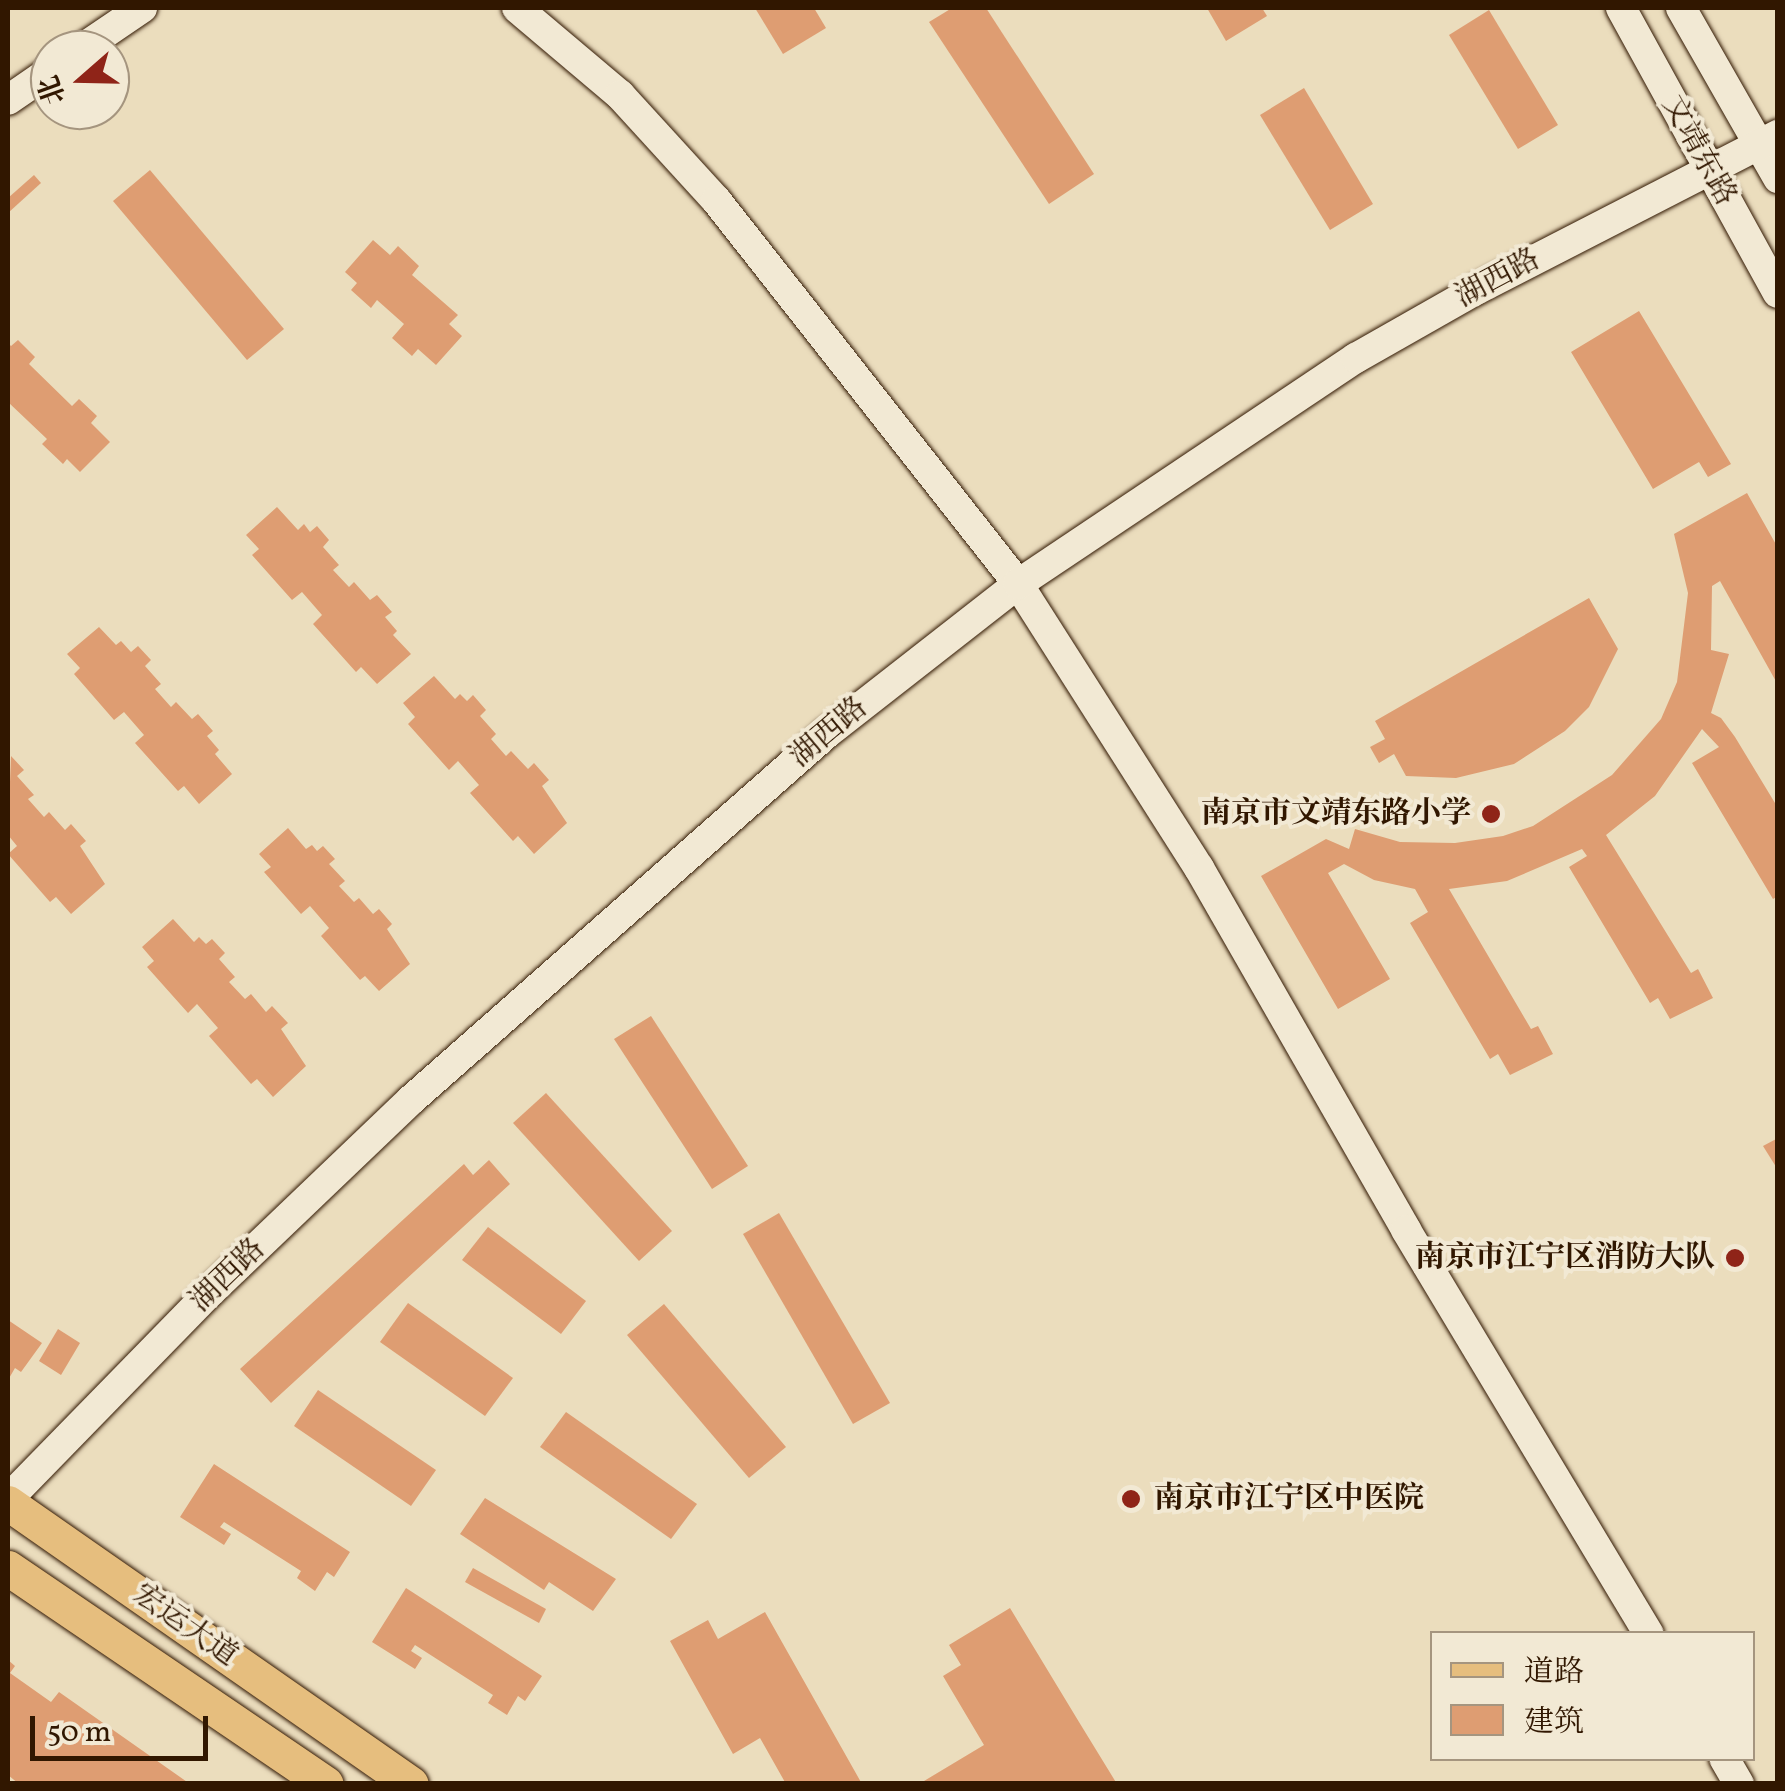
<!DOCTYPE html>
<meta charset="utf-8">
<style>
body{margin:0}
#map{position:relative;width:1785px;height:1791px;overflow:hidden;background:#ebddbd;font-family:Vollkorn,"Noto Serif SC",serif}
div>[style]{position:absolute}
.building>*{inset:0;background:#de9d72}
.roads{filter:drop-shadow(0 0 2px #311700) drop-shadow(0 0 2px #311700)}
.secondary>*{height:30px;margin:-15px;padding:0 15px;transform-origin:15px;border-radius:15px;background:#f2e9d4}
.primary>*{height:35px;margin:-17.5px;padding:0 17.5px;transform-origin:17.5px;border-radius:17.5px;background:#e6be7e}
.dots>*{width:28px;height:28px;translate:-50% -50%;box-sizing:border-box;border:5px solid #f2e9d4;border-radius:50%}
span{translate:-50% -50%;white-space:nowrap;text-align:center;line-height:1.15;-webkit-text-stroke:8px #f2e9d4;paint-order:stroke}
.street-label{font-size:30px;color:#311700}
.poi-label{font-size:30px;color:#311700;font-weight:700}
.right{translate:-100% -50%;text-align:right}
.left{translate:0 -50%;text-align:left}
.frame{position:absolute;inset:0;border:10px solid #311700;pointer-events:none}
.legend{position:absolute;left:1430px;top:1631px;width:325px;height:130px;box-sizing:border-box;background:#f2e9d4;border:2px solid #a5957f;margin:0;padding:12px 18px;list-style:none;font-size:30px;color:#311700}
.legend li{display:flex;align-items:center;gap:20px;height:50px}
.legend b{width:50px;border:2px solid #a5957f}
.north{position:absolute;left:30px;top:30px;width:100px;height:100px;box-sizing:border-box;background:#f2e9d4;border:2px solid #a5957f;border-radius:50%;rotate:250deg;font-size:28px;font-weight:700;line-height:40px;text-align:center;color:#311700}
.north::after{content:'';display:block;margin:auto;width:35px;height:45px;background:#8f2418;clip-path:polygon(50% 0,100% 100%,50% 72%,0 100%)}
.scale{position:absolute;left:30px;top:1716px;width:178px;height:45px;box-sizing:border-box;border:5px solid #311700;border-top:0;padding-left:12px;font-size:30px;line-height:35px;white-space:nowrap;color:#311700;-webkit-text-stroke:8px #f2e9d4;paint-order:stroke}
</style>
<div id="map">
<div class="building">
<i style="clip-path:polygon(755px 8px,814px 8px,826px 28px,783px 54px)"></i>
<i style="clip-path:polygon(952px 8px,986px 8px,1094px 174px,1049px 204px,929px 22px)"></i>
<i style="clip-path:polygon(1207px 8px,1262px 8px,1267px 16px,1226px 41px)"></i>
<i style="clip-path:polygon(1489px 10px,1558px 125px,1518px 149px,1449px 35px)"></i>
<i style="clip-path:polygon(1304px 88px,1373px 204px,1330px 230px,1260px 115px)"></i>
<i style="clip-path:polygon(150px 170px,284px 329px,247px 360px,113px 201px)"></i>
<i style="clip-path:polygon(34px 175px,41px 183px,8px 213px,8px 198px)"></i>
<i style="clip-path:polygon(373px 240px,390px 255px,398px 246px,419px 266px,412px 275px,458px 315px,449px 324px,462px 336px,436px 365px,418px 349px,412px 356px,392px 338px,404px 324px,377px 300px,371px 308px,351px 290px,357px 283px,345px 272px)"></i>
<i style="clip-path:polygon(1639px 311px,1731px 464px,1708px 477px,1699px 462px,1653px 489px,1571px 352px)"></i>
<i style="clip-path:polygon(18px 340px,35px 357px,29px 364px,72px 406px,79px 399px,97px 416px,91px 423px,110px 442px,80px 472px,67px 459px,63px 464px,42px 444px,47px 439px,8px 402px,8px 343px,11px 346px)"></i>
<i style="clip-path:polygon(1747px 493px,1778px 548px,1778px 685px,1720px 581px,1712px 586px,1711px 650px,1729px 654px,1711px 713px,1721px 718px,1735px 737px,1778px 808px,1778px 896px,1773px 899px,1692px 763px,1719px 747px,1702px 729px,1655px 796px,1606px 835px,1691px 973px,1698px 969px,1713px 998px,1670px 1019px,1658px 998px,1650px 1003px,1569px 867px,1587px 856px,1582px 849px,1507px 881px,1449px 889px,1531px 1029px,1538px 1026px,1553px 1054px,1510px 1075px,1498px 1054px,1490px 1059px,1410px 923px,1428px 912px,1415px 889px,1374px 880px,1344px 864px,1328px 873px,1390px 979px,1338px 1009px,1261px 876px,1326px 839px,1349px 849px,1355px 829px,1400px 842px,1455px 843px,1503px 836px,1533px 826px,1612px 775px,1661px 719px,1677px 682px,1688px 593px,1674px 534px)"></i>
<i style="clip-path:polygon(277px 507px,298px 530px,304px 524px,310px 532px,317px 526px,329px 540px,323px 547px,339px 565px,333px 570px,349px 587px,354px 582px,370px 600px,377px 595px,392px 612px,385px 617px,397px 631px,393px 635px,411px 654px,377px 684px,361px 667px,356px 672px,313px 624px,322px 615px,302px 592px,292px 600px,252px 555px,259px 549px,246px 535px)"></i>
<i style="clip-path:polygon(1589px 598px,1618px 649px,1589px 707px,1565px 731px,1514px 764px,1456px 778px,1406px 776px,1394px 754px,1379px 763px,1370px 747px,1385px 739px,1375px 721px)"></i>
<i style="clip-path:polygon(99px 627px,116px 645px,121px 641px,131px 652px,138px 646px,151px 660px,145px 666px,161px 684px,155px 689px,171px 707px,176px 702px,192px 719px,198px 714px,213px 731px,207px 736px,219px 750px,215px 754px,232px 774px,199px 804px,184px 786px,178px 791px,135px 743px,144px 735px,124px 712px,114px 720px,74px 674px,80px 668px,67px 654px)"></i>
<i style="clip-path:polygon(434px 676px,455px 699px,460px 694px,467px 701px,473px 695px,486px 710px,480px 716px,496px 734px,491px 739px,506px 756px,511px 751px,528px 769px,534px 763px,549px 780px,542px 786px,567px 823px,534px 854px,518px 836px,513px 841px,470px 793px,479px 785px,458px 761px,449px 770px,408px 724px,415px 717px,403px 703px)"></i>
<i style="clip-path:polygon(11px 756px,24px 770px,17px 776px,34px 795px,28px 799px,44px 817px,49px 812px,65px 830px,71px 824px,86px 841px,80px 846px,105px 884px,71px 914px,56px 897px,50px 902px,8px 854px,17px 846px,8px 835px)"></i>
<i style="clip-path:polygon(288px 828px,306px 849px,312px 845px,317px 851px,323px 846px,335px 859px,329px 864px,345px 881px,339px 886px,354px 902px,359px 898px,373px 914px,379px 909px,392px 924px,387px 929px,410px 964px,379px 991px,365px 976px,360px 980px,321px 936px,329px 928px,310px 906px,301px 914px,264px 872px,271px 867px,259px 854px)"></i>
<i style="clip-path:polygon(173px 919px,194px 942px,199px 937px,206px 944px,212px 939px,225px 953px,219px 959px,235px 977px,229px 982px,245px 999px,251px 994px,266px 1012px,272px 1006px,288px 1023px,281px 1029px,306px 1066px,273px 1097px,257px 1079px,251px 1084px,209px 1036px,218px 1028px,197px 1004px,188px 1013px,147px 967px,154px 961px,142px 947px)"></i>
<i style="clip-path:polygon(651px 1016px,748px 1166px,712px 1189px,614px 1039px)"></i>
<i style="clip-path:polygon(546px 1093px,672px 1231px,639px 1261px,513px 1123px)"></i>
<i style="clip-path:polygon(1778px 1138px,1778px 1170px,1763px 1146px)"></i>
<i style="clip-path:polygon(489px 1160px,510px 1184px,271px 1403px,240px 1369px,464px 1164px,473px 1175px)"></i>
<i style="clip-path:polygon(779px 1213px,890px 1403px,853px 1424px,743px 1234px)"></i>
<i style="clip-path:polygon(488px 1227px,586px 1301px,561px 1334px,462px 1260px)"></i>
<i style="clip-path:polygon(408px 1303px,513px 1378px,485px 1416px,380px 1342px)"></i>
<i style="clip-path:polygon(664px 1304px,786px 1447px,749px 1478px,627px 1335px)"></i>
<i style="clip-path:polygon(8px 1320px,42px 1343px,21px 1372px,15px 1368px,8px 1380px)"></i>
<i style="clip-path:polygon(58px 1329px,80px 1343px,61px 1375px,39px 1361px)"></i>
<i style="clip-path:polygon(318px 1390px,436px 1470px,411px 1506px,294px 1426px)"></i>
<i style="clip-path:polygon(566px 1412px,697px 1504px,671px 1539px,540px 1447px)"></i>
<i style="clip-path:polygon(214px 1464px,350px 1552px,334px 1577px,327px 1572px,315px 1591px,297px 1578px,301px 1571px,224px 1522px,220px 1527px,231px 1534px,224px 1545px,180px 1517px)"></i>
<i style="clip-path:polygon(485px 1498px,616px 1579px,593px 1611px,549px 1582px,544px 1590px,460px 1534px)"></i>
<i style="clip-path:polygon(473px 1568px,546px 1609px,539px 1623px,465px 1582px)"></i>
<i style="clip-path:polygon(406px 1588px,542px 1676px,525px 1701px,518px 1696px,507px 1715px,488px 1703px,493px 1695px,415px 1645px,411px 1651px,422px 1658px,415px 1669px,372px 1642px)"></i>
<i style="clip-path:polygon(1010px 1608px,1079px 1722px,1117px 1784px,919px 1784px,984px 1745px,943px 1676px,961px 1665px,949px 1645px)"></i>
<i style="clip-path:polygon(765px 1612px,862px 1784px,786px 1784px,760px 1738px,733px 1754px,670px 1641px,708px 1620px,718px 1639px)"></i>
<i style="clip-path:polygon(8px 1660px,15px 1666px,10px 1673px,51px 1702px,59px 1692px,190px 1784px,19px 1784px,8px 1775px)"></i>
</div>
<div class="roads">
<div class="secondary">
<i style="left:517px;top:8px;width:135px;rotate:40.2deg"></i>
<i style="left:620px;top:95px;width:142px;rotate:47.6deg"></i>
<i style="left:716px;top:200px;width:489px;rotate:51.8deg"></i>
<i style="left:1018px;top:584px;width:337px;rotate:57.5deg"></i>
<i style="left:1199px;top:868px;width:417px;rotate:60.2deg"></i>
<i style="left:1406px;top:1230px;width:471px;rotate:59deg"></i>
<i style="left:1621px;top:8px;width:325px;rotate:61.2deg"></i>
<i style="left:1681px;top:8px;width:196px;rotate:60.3deg"></i>
<i style="left:80px;top:50px;width:75px;rotate:-34.1deg"></i>
<i style="left:8px;top:100px;width:51px;rotate:-34.6deg"></i>
<i style="left:8px;top:1499px;width:288px;rotate:-45.7deg"></i>
<i style="left:209px;top:1293px;width:279px;rotate:-43.7deg"></i>
<i style="left:411px;top:1100px;width:553px;rotate:-41.41deg"></i>
<i style="left:826px;top:734px;width:244px;rotate:-38deg"></i>
<i style="left:1018px;top:584px;width:407px;rotate:-33.8deg"></i>
<i style="left:1356px;top:358px;width:136px;rotate:-29.6deg"></i>
<i style="left:1474px;top:291px;width:342px;rotate:-27.2deg"></i>
<i style="left:1724px;top:1758px;width:30px;rotate:60deg"></i>
</div>
<div class="primary">
<i style="left:8px;top:1503px;width:491px;rotate:34.9deg"></i>
<i style="left:8px;top:1568px;width:384px;rotate:34.2deg"></i>
</div>
</div>
<div class="dots">
<i style="left:1491px;top:814px;background:#8f2418"></i>
<i style="left:1735px;top:1258px;background:#8f2418"></i>
<i style="left:1131px;top:1499px;background:#8f2418"></i>
</div>
<div class="street-label">
<span style="left:1698px;top:151px;rotate:61deg">文靖东路</span>
<span style="left:1498px;top:279px;rotate:-28deg">湖西路</span>
<span style="left:829px;top:733px;rotate:-40deg">湖西路</span>
<span style="left:228px;top:1276px;rotate:-44deg">湖西路</span>
<span style="left:185px;top:1626px;rotate:35deg">宏运大道</span>
</div>
<div class="poi-label">
<span class="right" style="left:1471px;top:814px">南京市文靖东路小学</span>
<span class="right" style="left:1715px;top:1258px">南京市江宁区消防大队</span>
<span class="left" style="left:1154px;top:1499px">南京市江宁区中医院</span>
</div>
<div class="frame"></div>
<ul class="legend">
<li><b style="height:12px;background:#e6be7e"></b>道路</li>
<li><b style="height:28px;background:#de9d72"></b>建筑</li>
</ul>
<div class="north">北</div>
<div class="scale">50 m</div>
</div>
